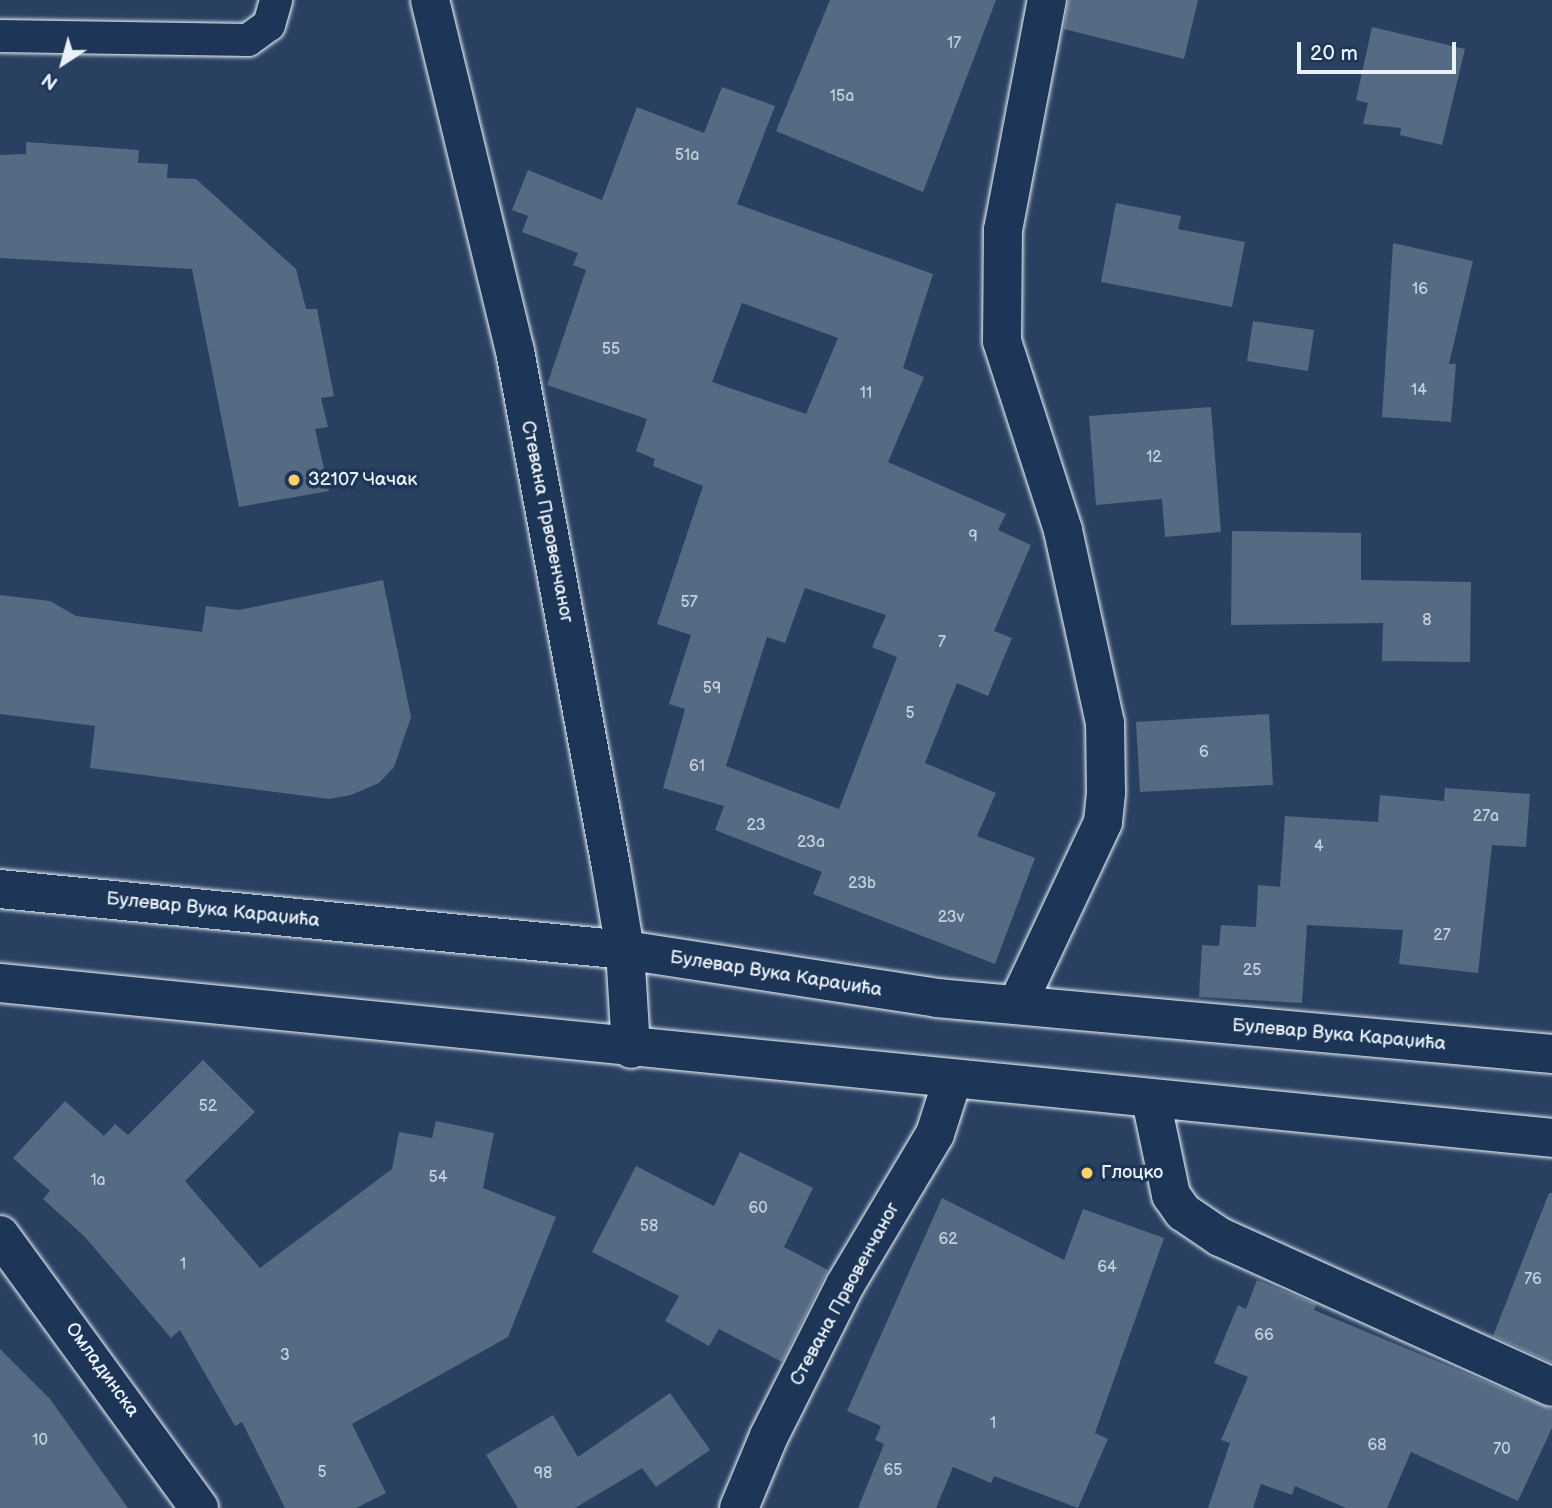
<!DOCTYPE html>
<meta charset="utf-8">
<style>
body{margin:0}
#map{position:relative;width:1552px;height:1508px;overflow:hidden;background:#294061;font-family:"Balsamiq Sans",sans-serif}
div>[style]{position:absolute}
.building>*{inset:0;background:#556a83}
.roads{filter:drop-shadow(0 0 2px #e8f1f8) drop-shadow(0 0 2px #e8f1f8)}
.service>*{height:32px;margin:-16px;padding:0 16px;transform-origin:16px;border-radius:16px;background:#1d3557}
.minor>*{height:38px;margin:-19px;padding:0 19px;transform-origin:19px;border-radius:19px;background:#1d3557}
.tertiary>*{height:38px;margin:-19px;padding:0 19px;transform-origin:19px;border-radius:19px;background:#1d3557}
.dots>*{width:19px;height:19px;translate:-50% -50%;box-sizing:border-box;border:4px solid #1d3557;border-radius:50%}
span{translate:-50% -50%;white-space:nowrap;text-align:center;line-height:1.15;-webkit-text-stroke:7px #1d3557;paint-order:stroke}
.number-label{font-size:16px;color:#c3cfdb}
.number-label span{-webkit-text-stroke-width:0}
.poi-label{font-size:19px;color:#e8f1f8}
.left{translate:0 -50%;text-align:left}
.street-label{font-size:19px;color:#e8f1f8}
.north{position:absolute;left:28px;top:28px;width:70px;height:70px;-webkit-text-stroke:5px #1d3557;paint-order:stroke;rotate:216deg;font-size:19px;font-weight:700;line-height:28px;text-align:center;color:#e8f1f8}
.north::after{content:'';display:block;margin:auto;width:24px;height:32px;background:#e8f1f8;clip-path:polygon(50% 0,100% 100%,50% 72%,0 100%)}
.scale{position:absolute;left:1297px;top:42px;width:159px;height:32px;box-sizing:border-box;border:4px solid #e8f1f8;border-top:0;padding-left:9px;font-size:21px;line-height:24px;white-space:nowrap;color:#e8f1f8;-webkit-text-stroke:5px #1d3557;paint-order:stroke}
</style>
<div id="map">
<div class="building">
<i style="clip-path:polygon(830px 0,996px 0,923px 192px,776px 131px)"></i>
<i style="clip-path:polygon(1068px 0,1198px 0,1184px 59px,1064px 29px)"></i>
<i style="clip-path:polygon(1372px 27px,1465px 49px,1442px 145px,1400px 135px,1401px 128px,1363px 124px,1368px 103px,1356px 100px)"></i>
<i style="clip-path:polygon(evenodd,722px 87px,775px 106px,737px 204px,933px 274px,903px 368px,924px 377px,888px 462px,1006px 514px,998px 530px,1031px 545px,994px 631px,1012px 638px,988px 696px,957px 683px,925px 763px,996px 793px,977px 836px,1035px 858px,995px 964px,813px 894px,822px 872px,715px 830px,724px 806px,663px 788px,685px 709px,669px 704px,691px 635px,657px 624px,703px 486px,653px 466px,655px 459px,636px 451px,647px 419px,547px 385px,586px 270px,573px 265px,578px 253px,522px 232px,528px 216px,512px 210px,528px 170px,602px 200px,637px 107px,704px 133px,722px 87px,742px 303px,838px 338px,806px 414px,712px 382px,742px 303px,722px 87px,805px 588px,886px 615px,872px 647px,897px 657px,839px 809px,726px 766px,767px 637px,785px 643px,805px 588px)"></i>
<i style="clip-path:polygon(26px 142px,139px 150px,138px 163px,168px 164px,167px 178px,196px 179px,296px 269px,306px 309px,317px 309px,334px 396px,321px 398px,328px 427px,315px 429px,329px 491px,239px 507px,192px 269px,0 258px,0 155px,26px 154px)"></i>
<i style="clip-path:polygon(1116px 203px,1181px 216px,1178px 229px,1245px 242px,1232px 307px,1101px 282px)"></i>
<i style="clip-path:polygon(1393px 243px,1473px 261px,1449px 364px,1456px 364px,1451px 422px,1382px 417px)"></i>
<i style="clip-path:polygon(1253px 321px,1314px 330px,1308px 371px,1247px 361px)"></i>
<i style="clip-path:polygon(1211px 407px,1221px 532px,1165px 537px,1162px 499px,1096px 505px,1089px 416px)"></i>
<i style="clip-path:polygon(1232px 531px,1361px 533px,1361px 580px,1471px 582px,1470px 662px,1382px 661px,1383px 623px,1231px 625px)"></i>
<i style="clip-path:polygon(383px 580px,411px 717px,394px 767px,379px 783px,351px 795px,329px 799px,90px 768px,95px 726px,0 714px,0 595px,50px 601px,76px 616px,202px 632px,206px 606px,239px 610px)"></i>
<i style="clip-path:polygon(1269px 714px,1273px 785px,1140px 792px,1136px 722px)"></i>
<i style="clip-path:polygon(1445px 788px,1530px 794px,1526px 847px,1492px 845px,1478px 973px,1399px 964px,1403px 930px,1307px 925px,1302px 1003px,1199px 997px,1202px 945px,1219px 946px,1221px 925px,1256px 927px,1258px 885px,1280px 887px,1285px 816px,1378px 822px,1380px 795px,1444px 801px)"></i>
<i style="clip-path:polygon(203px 1060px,255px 1112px,185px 1181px,260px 1268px,392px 1169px,399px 1132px,432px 1138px,436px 1121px,494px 1133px,483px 1188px,556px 1217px,508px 1337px,352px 1424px,386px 1493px,356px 1508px,285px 1508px,242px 1422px,235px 1426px,180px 1330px,171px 1338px,85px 1237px,43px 1199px,50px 1191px,13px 1158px,65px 1101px,104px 1136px,115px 1124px,128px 1135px)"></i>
<i style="clip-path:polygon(740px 1152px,813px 1188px,784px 1247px,828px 1270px,782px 1362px,719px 1329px,709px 1346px,665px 1321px,679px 1296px,592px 1252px,636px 1166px,714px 1206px)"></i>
<i style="clip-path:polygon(1549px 1193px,1552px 1193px,1552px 1363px,1493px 1336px)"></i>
<i style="clip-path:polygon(942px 1198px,1064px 1260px,1083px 1209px,1164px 1238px,1095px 1433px,1108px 1439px,1078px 1508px,994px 1476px,991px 1483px,953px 1467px,936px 1508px,858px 1508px,884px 1444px,875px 1440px,881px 1426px,847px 1411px)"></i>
<i style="clip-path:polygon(1257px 1280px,1316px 1304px,1314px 1310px,1552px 1409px,1552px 1428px,1518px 1501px,1411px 1452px,1387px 1508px,1346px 1508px,1295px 1486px,1292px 1495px,1261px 1484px,1253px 1508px,1208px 1508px,1230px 1443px,1221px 1440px,1248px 1377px,1214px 1363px,1238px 1305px,1246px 1309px)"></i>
<i style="clip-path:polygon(0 1349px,50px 1399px,128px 1508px,0 1508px)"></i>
<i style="clip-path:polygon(670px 1393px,710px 1450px,656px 1487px,642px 1468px,575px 1508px,518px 1508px,486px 1455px,553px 1415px,578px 1457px)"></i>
</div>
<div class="roads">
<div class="service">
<i style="left:0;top:36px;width:248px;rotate:0.9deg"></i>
<i style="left:248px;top:40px;width:26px;rotate:-36deg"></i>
<i style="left:269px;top:25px;width:26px;rotate:-74deg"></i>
</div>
<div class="minor">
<i style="left:1017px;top:1005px;width:202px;rotate:-64.8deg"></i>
<i style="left:1103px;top:822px;width:30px;rotate:-84deg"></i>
<i style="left:1106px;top:792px;width:69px;rotate:-90.8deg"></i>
<i style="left:1105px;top:723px;width:198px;rotate:-102.3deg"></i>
<i style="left:1063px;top:530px;width:199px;rotate:-107.9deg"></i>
<i style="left:1002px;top:341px;width:111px;rotate:-89.5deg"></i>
<i style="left:1003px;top:230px;width:234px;rotate:-79.2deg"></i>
<i style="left:1151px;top:1100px;width:97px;rotate:78.1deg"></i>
<i style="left:1171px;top:1195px;width:21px;rotate:55deg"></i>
<i style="left:1183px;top:1212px;width:45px;rotate:34deg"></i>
<i style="left:1220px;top:1237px;width:364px;rotate:24.3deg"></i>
<i style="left:0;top:1235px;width:338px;rotate:53.9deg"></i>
<i style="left:739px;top:1508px;width:78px;rotate:-67.4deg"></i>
<i style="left:769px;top:1436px;width:169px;rotate:-63.3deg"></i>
<i style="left:845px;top:1285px;width:176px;rotate:-59.2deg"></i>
<i style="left:935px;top:1134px;width:56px;rotate:-72.2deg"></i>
</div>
<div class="tertiary">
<i style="left:430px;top:0;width:361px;rotate:76.4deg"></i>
<i style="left:515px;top:351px;width:525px;rotate:79.46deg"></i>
<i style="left:611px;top:867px;width:84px;rotate:80.4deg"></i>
<i style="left:625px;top:950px;width:99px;rotate:86.5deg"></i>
<i style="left:0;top:889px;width:628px;rotate:5.57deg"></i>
<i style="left:625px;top:950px;width:316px;rotate:8.7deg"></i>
<i style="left:937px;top:998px;width:618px;rotate:5.2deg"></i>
<i style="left:0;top:983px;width:1560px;rotate:5.7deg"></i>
</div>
</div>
<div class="dots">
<i style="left:294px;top:480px;background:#ffd166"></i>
<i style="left:1087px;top:1173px;background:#ffd166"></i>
</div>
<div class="number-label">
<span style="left:954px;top:44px">17</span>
<span style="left:842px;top:97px">15a</span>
<span style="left:687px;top:156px">51a</span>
<span style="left:1420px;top:290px">16</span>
<span style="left:611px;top:350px">55</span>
<span style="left:1419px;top:391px">14</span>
<span style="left:866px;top:394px">11</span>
<span style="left:1154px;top:458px">12</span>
<span style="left:973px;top:537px">9</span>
<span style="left:689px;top:603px">57</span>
<span style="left:1427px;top:621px">8</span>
<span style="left:942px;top:643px">7</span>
<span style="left:712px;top:689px">59</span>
<span style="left:910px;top:714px">5</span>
<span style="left:1204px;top:753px">6</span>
<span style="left:697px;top:767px">61</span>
<span style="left:1486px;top:817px">27a</span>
<span style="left:756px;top:826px">23</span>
<span style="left:811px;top:843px">23a</span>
<span style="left:1319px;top:847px">4</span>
<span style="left:862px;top:884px">23b</span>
<span style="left:951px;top:918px">23v</span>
<span style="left:1442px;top:936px">27</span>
<span style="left:1252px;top:971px">25</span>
<span style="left:208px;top:1107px">52</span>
<span style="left:438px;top:1178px">54</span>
<span style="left:98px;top:1181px">1a</span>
<span style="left:758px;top:1209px">60</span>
<span style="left:649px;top:1227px">58</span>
<span style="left:948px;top:1240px">62</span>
<span style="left:183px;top:1265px">1</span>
<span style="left:1107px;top:1268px">64</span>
<span style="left:1533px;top:1280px">76</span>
<span style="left:1264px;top:1336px">66</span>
<span style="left:285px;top:1356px">3</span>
<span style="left:993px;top:1424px">1</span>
<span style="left:40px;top:1441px">10</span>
<span style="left:1377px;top:1446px">68</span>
<span style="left:1502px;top:1450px">70</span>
<span style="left:893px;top:1471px">65</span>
<span style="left:322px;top:1473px">5</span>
<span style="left:543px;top:1474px">98</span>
</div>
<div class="poi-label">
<span class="left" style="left:308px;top:480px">32107 Чачак</span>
<span class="left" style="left:1101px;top:1173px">Глоцко</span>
</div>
<div class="street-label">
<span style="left:547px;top:522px;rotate:79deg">Стевана Првовенчаног</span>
<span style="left:213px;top:910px;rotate:6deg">Булевар Вука Караџића</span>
<span style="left:776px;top:974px;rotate:9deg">Булевар Вука Караџића</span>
<span style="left:1339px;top:1035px;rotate:5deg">Булевар Вука Караџића</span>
<span style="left:845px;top:1294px;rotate:-61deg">Стевана Првовенчаног</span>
<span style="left:102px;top:1370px;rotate:54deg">Омладинска</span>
</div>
<div class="north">N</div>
<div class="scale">20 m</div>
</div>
